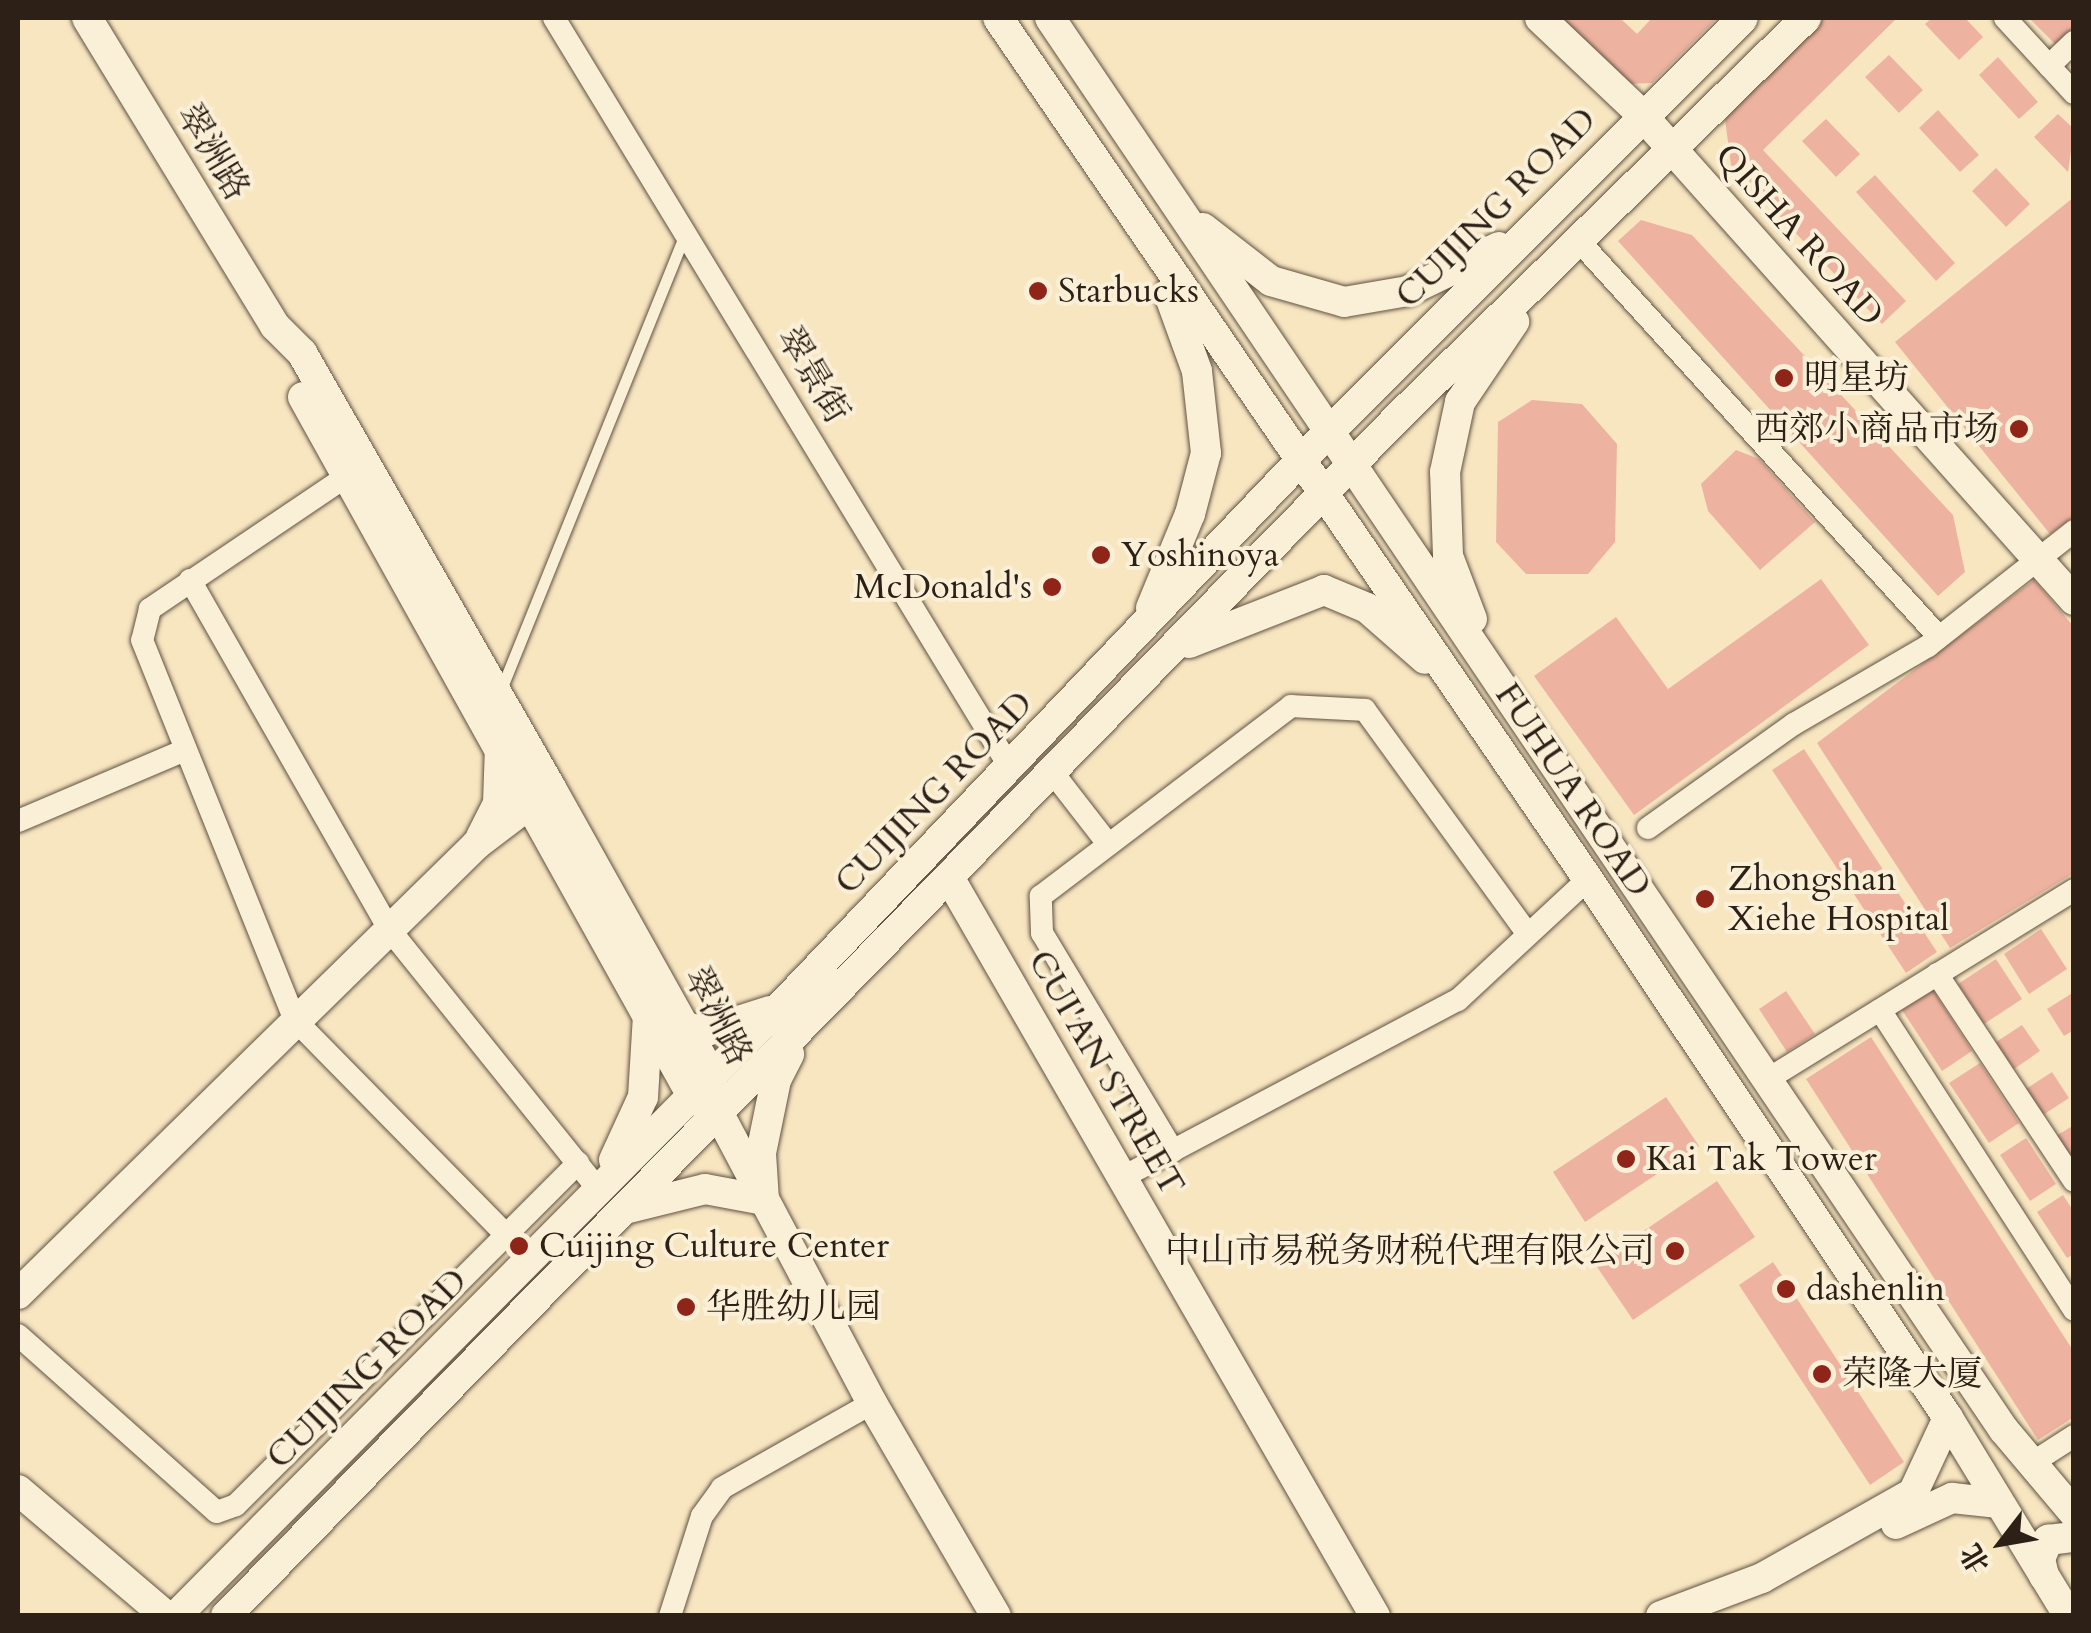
<!DOCTYPE html>
<meta charset="utf-8">
<style>
body{margin:0}
#map{position:relative;width:2091px;height:1633px;overflow:hidden;background:#f8e6c1;font-family:Cardo,"Noto Serif SC",serif}
div>[style]{position:absolute}
.building>*{inset:0;background:#eeb3a0}
.roads{filter:drop-shadow(0 0 2px #605242) drop-shadow(0 0 2px #605242)}
.lane>*{height:11px;margin:-5.5px;padding:0 5.5px;transform-origin:5.5px;border-radius:5.5px;background:#faefd7}
.street>*{height:22px;margin:-11px;padding:0 11px;transform-origin:11px;border-radius:11px;background:#faefd7}
.secondary>*{height:30px;margin:-15px;padding:0 15px;transform-origin:15px;border-radius:15px;background:#faefd7}
.dots>*{width:28px;height:28px;translate:-50% -50%;box-sizing:border-box;border:5px solid #faefd7;border-radius:50%}
span{translate:-50% -50%;white-space:nowrap;text-align:center;line-height:1.15;-webkit-text-stroke:8px #faefd7;paint-order:stroke}
.street-label{font-size:35px;color:#2d2017}
.poi-label{font-size:35px;color:#2d2017}
.left{translate:0 -50%;text-align:left}
.right{translate:-100% -50%;text-align:right}
.frame{position:absolute;inset:0;border:20px solid #2d2017;pointer-events:none}
.north{position:absolute;left:1951px;top:1493px;width:100px;height:100px;-webkit-text-stroke:8px #faefd7;paint-order:stroke;rotate:239deg;font-size:28px;font-weight:700;line-height:40px;text-align:center;color:#2d2017}
.north::after{content:'';display:block;margin:auto;width:35px;height:45px;background:#2d2017;clip-path:polygon(50% 0,100% 100%,50% 72%,0 100%)}
</style>
<div id="map">
<div class="building">
<i style="clip-path:polygon(1557px 18px,1620px 18px,1637px 34px,1652px 18px,1717px 18px,1652px 83px,1626px 84px)"></i>
<i style="clip-path:polygon(1824px 18px,1897px 18px,1763px 150px,1906px 301px,1882px 324px,1731px 165px,1725px 119px)"></i>
<i style="clip-path:polygon(1932px 18px,1965px 18px,1983px 37px,1959px 60px,1925px 24px)"></i>
<i style="clip-path:polygon(2029px 18px,2074px 18px,2074px 28px,2056px 45px)"></i>
<i style="clip-path:polygon(1889px 55px,1923px 90px,1899px 113px,1865px 77px)"></i>
<i style="clip-path:polygon(1998px 57px,2038px 102px,2019px 119px,1979px 75px)"></i>
<i style="clip-path:polygon(1938px 110px,1979px 155px,1960px 172px,1919px 128px)"></i>
<i style="clip-path:polygon(2058px 114px,2074px 129px,2068px 172px,2034px 137px)"></i>
<i style="clip-path:polygon(1826px 119px,1860px 154px,1836px 177px,1802px 141px)"></i>
<i style="clip-path:polygon(1996px 168px,2030px 204px,2006px 227px,1972px 191px)"></i>
<i style="clip-path:polygon(1875px 175px,1955px 263px,1936px 281px,1856px 192px)"></i>
<i style="clip-path:polygon(2074px 197px,2074px 517px,2050px 534px,1895px 342px)"></i>
<i style="clip-path:polygon(1641px 220px,1692px 235px,1953px 515px,1965px 572px,1938px 596px,1618px 241px)"></i>
<i style="clip-path:polygon(1532px 400px,1582px 404px,1617px 444px,1615px 542px,1588px 574px,1526px 574px,1496px 542px,1498px 422px)"></i>
<i style="clip-path:polygon(1736px 450px,1759px 459px,1815px 522px,1760px 570px,1708px 511px,1701px 484px)"></i>
<i style="clip-path:polygon(1821px 579px,1869px 645px,1634px 815px,1534px 676px,1616px 617px,1668px 689px)"></i>
<i style="clip-path:polygon(2034px 580px,2074px 627px,2074px 873px,1950px 948px,1817px 743px)"></i>
<i style="clip-path:polygon(1804px 749px,1937px 952px,1906px 973px,1772px 770px)"></i>
<i style="clip-path:polygon(2041px 929px,2067px 969px,2029px 994px,2004px 954px)"></i>
<i style="clip-path:polygon(1996px 959px,2022px 999px,1984px 1024px,1958px 984px)"></i>
<i style="clip-path:polygon(1933px 990px,1972px 1051px,1942px 1071px,1902px 1010px)"></i>
<i style="clip-path:polygon(1786px 991px,1815px 1034px,1787px 1052px,1759px 1009px)"></i>
<i style="clip-path:polygon(2074px 992px,2074px 1030px,2064px 1036px,2047px 1009px)"></i>
<i style="clip-path:polygon(2022px 1025px,2040px 1051px,2014px 1069px,1996px 1042px)"></i>
<i style="clip-path:polygon(1871px 1037px,2074px 1352px,2074px 1417px,2038px 1440px,1806px 1079px)"></i>
<i style="clip-path:polygon(1980px 1063px,2019px 1123px,1989px 1143px,1949px 1083px)"></i>
<i style="clip-path:polygon(2052px 1072px,2069px 1098px,2043px 1115px,2026px 1089px)"></i>
<i style="clip-path:polygon(1666px 1097px,1699px 1146px,1585px 1222px,1553px 1172px)"></i>
<i style="clip-path:polygon(2074px 1125px,2074px 1162px,2056px 1136px)"></i>
<i style="clip-path:polygon(2026px 1138px,2056px 1184px,2030px 1201px,2000px 1155px)"></i>
<i style="clip-path:polygon(1717px 1181px,1755px 1237px,1633px 1320px,1595px 1264px)"></i>
<i style="clip-path:polygon(2063px 1195px,2074px 1212px,2074px 1254px,2067px 1258px,2037px 1212px)"></i>
<i style="clip-path:polygon(1773px 1262px,1904px 1462px,1870px 1485px,1739px 1285px)"></i>
</div>
<div class="roads">
<div class="lane">
<i style="left:500px;top:692px;width:495px;rotate:-68deg"></i>
</div>
<div class="street">
<i style="left:554px;top:18px;width:879px;rotate:58.68deg"></i>
<i style="left:2005px;top:18px;width:102px;rotate:47.4deg"></i>
<i style="left:2049px;top:66px;width:35px;rotate:-44deg"></i>
<i style="left:1577px;top:239px;width:538px;rotate:47.71deg"></i>
<i style="left:347px;top:476px;width:238px;rotate:146deg"></i>
<i style="left:150px;top:609px;width:32px;rotate:104deg"></i>
<i style="left:142px;top:640px;width:410px;rotate:68.1deg"></i>
<i style="left:295px;top:1020px;width:301px;rotate:45.5deg"></i>
<i style="left:190px;top:580px;width:402px;rotate:60.3deg"></i>
<i style="left:389px;top:929px;width:334px;rotate:51.2deg"></i>
<i style="left:1053px;top:773px;width:90px;rotate:52.2deg"></i>
<i style="left:18px;top:821px;width:181px;rotate:-23deg"></i>
<i style="left:1648px;top:828px;width:179px;rotate:-35.5deg"></i>
<i style="left:1794px;top:724px;width:155px;rotate:-30.2deg"></i>
<i style="left:1928px;top:646px;width:186px;rotate:-38.2deg"></i>
<i style="left:1937px;top:974px;width:248px;rotate:56.5deg"></i>
<i style="left:1880px;top:1010px;width:357px;rotate:57.1deg"></i>
<i style="left:1768px;top:1079px;width:360px;rotate:-31.7deg"></i>
<i style="left:1173px;top:1151px;width:254px;rotate:-121deg"></i>
<i style="left:1042px;top:933px;width:37px;rotate:-92deg"></i>
<i style="left:1041px;top:896px;width:314px;rotate:-37.2deg"></i>
<i style="left:1291px;top:706px;width:74px;rotate:3.1deg"></i>
<i style="left:1365px;top:710px;width:277px;rotate:54deg"></i>
<i style="left:1123px;top:1177px;width:379px;rotate:-27.9deg"></i>
<i style="left:1458px;top:1000px;width:178px;rotate:-42.9deg"></i>
<i style="left:18px;top:1335px;width:266px;rotate:41.7deg"></i>
<i style="left:217px;top:1512px;width:20px;rotate:-20deg"></i>
<i style="left:236px;top:1505px;width:484px;rotate:-45deg"></i>
<i style="left:2032px;top:1463px;width:50px;rotate:-32.7deg"></i>
<i style="left:670px;top:1616px;width:105px;rotate:-72.3deg"></i>
<i style="left:702px;top:1516px;width:34px;rotate:-54deg"></i>
<i style="left:722px;top:1488px;width:172px;rotate:-29.5deg"></i>
</div>
<div class="secondary">
<i style="left:87px;top:18px;width:361px;rotate:58.6deg"></i>
<i style="left:275px;top:326px;width:38px;rotate:45deg"></i>
<i style="left:302px;top:353px;width:501px;rotate:60.21deg"></i>
<i style="left:551px;top:788px;width:328px;rotate:60.8deg"></i>
<i style="left:711px;top:1074px;width:41px;rotate:78.7deg"></i>
<i style="left:719px;top:1114px;width:327px;rotate:62.1deg"></i>
<i style="left:872px;top:1403px;width:246px;rotate:59.8deg"></i>
<i style="left:998px;top:18px;width:1044px;rotate:55.58deg"></i>
<i style="left:1588px;top:879px;width:648px;rotate:56.26deg"></i>
<i style="left:1948px;top:1418px;width:232px;rotate:58.6deg"></i>
<i style="left:1050px;top:18px;width:1704px;rotate:55.96deg"></i>
<i style="left:2004px;top:1430px;width:109px;rotate:49.9deg"></i>
<i style="left:1540px;top:18px;width:139px;rotate:43.5deg"></i>
<i style="left:1641px;top:114px;width:651px;rotate:48.3deg"></i>
<i style="left:1203px;top:228px;width:86px;rotate:37.9deg"></i>
<i style="left:1271px;top:281px;width:76px;rotate:16deg"></i>
<i style="left:1344px;top:302px;width:65px;rotate:-9.8deg"></i>
<i style="left:1408px;top:291px;width:101px;rotate:-25.8deg"></i>
<i style="left:303px;top:397px;width:800px;rotate:60.9deg"></i>
<i style="left:692px;top:1096px;width:19px;rotate:35deg"></i>
<i style="left:1151px;top:608px;width:102px;rotate:-67.5deg"></i>
<i style="left:1190px;top:514px;width:63px;rotate:-75.3deg"></i>
<i style="left:1206px;top:453px;width:82px;rotate:-96.3deg"></i>
<i style="left:1197px;top:371px;width:82px;rotate:-110deg"></i>
<i style="left:1472px;top:619px;width:67px;rotate:-110.9deg"></i>
<i style="left:1448px;top:556px;width:84px;rotate:-92deg"></i>
<i style="left:1445px;top:472px;width:72px;rotate:-77.9deg"></i>
<i style="left:1460px;top:402px;width:97px;rotate:-56deg"></i>
<i style="left:1189px;top:643px;width:145px;rotate:-21.4deg"></i>
<i style="left:1324px;top:590px;width:47px;rotate:22.7deg"></i>
<i style="left:1367px;top:608px;width:77px;rotate:41.3deg"></i>
<i style="left:481px;top:837px;width:38px;rotate:-63deg"></i>
<i style="left:498px;top:803px;width:56px;rotate:-88deg"></i>
<i style="left:950px;top:879px;width:851px;rotate:60.03deg"></i>
<i style="left:614px;top:1160px;width:69px;rotate:-65.3deg"></i>
<i style="left:643px;top:1097px;width:81px;rotate:-86.5deg"></i>
<i style="left:648px;top:1016px;width:58px;rotate:15.9deg"></i>
<i style="left:704px;top:1032px;width:69px;rotate:-17.7deg"></i>
<i style="left:629px;top:1208px;width:78px;rotate:-14deg"></i>
<i style="left:705px;top:1189px;width:60px;rotate:10.6deg"></i>
<i style="left:764px;top:1200px;width:47px;rotate:-93.7deg"></i>
<i style="left:761px;top:1153px;width:75px;rotate:-78.4deg"></i>
<i style="left:776px;top:1080px;width:29px;rotate:-63deg"></i>
<i style="left:18px;top:1294px;width:643px;rotate:-44.43deg"></i>
<i style="left:477px;top:844px;width:89px;rotate:-37.3deg"></i>
<i style="left:18px;top:1490px;width:194px;rotate:40.4deg"></i>
<i style="left:1896px;top:1524px;width:62px;rotate:-24.9deg"></i>
<i style="left:1952px;top:1498px;width:47px;rotate:6.1deg"></i>
<i style="left:2044px;top:1576px;width:17px;rotate:-103deg"></i>
<i style="left:2040px;top:1559px;width:21px;rotate:-67deg"></i>
<i style="left:2048px;top:1540px;width:26px;rotate:-7deg"></i>
<i style="left:176px;top:1616px;width:861px;rotate:-45.24deg"></i>
<i style="left:782px;top:1005px;width:751px;rotate:-46.4deg"></i>
<i style="left:1300px;top:461px;width:626px;rotate:-45deg"></i>
<i style="left:226px;top:1616px;width:1679px;rotate:-45.65deg"></i>
<i style="left:1400px;top:415px;width:568px;rotate:-44.36deg"></i>
<i style="left:1661px;top:1616px;width:108px;rotate:-20.6deg"></i>
<i style="left:1762px;top:1578px;width:173px;rotate:-29.4deg"></i>
<i style="left:1913px;top:1493px;width:83px;rotate:-65deg"></i>
</div>
</div>
<div class="dots">
<i style="left:1038px;top:291px;background:#8f2418"></i>
<i style="left:1784px;top:378px;background:#8f2418"></i>
<i style="left:2019px;top:429px;background:#8f2418"></i>
<i style="left:1101px;top:555px;background:#8f2418"></i>
<i style="left:1052px;top:587px;background:#8f2418"></i>
<i style="left:1705px;top:899px;background:#8f2418"></i>
<i style="left:1626px;top:1159px;background:#8f2418"></i>
<i style="left:519px;top:1246px;background:#8f2418"></i>
<i style="left:1675px;top:1251px;background:#8f2418"></i>
<i style="left:1786px;top:1289px;background:#8f2418"></i>
<i style="left:686px;top:1307px;background:#8f2418"></i>
<i style="left:1822px;top:1374px;background:#8f2418"></i>
</div>
<div class="street-label">
<span style="left:213px;top:152px;rotate:59deg">翠洲路</span>
<span style="left:1496px;top:208px;rotate:-45deg">CUIJING ROAD</span>
<span style="left:1799px;top:235px;rotate:48deg">QISHA ROAD</span>
<span style="left:813px;top:375px;rotate:59deg">翠景街</span>
<span style="left:1573px;top:790px;rotate:56deg">FUHUA ROAD</span>
<span style="left:934px;top:793px;rotate:-46deg">CUIJING ROAD</span>
<span style="left:718px;top:1016px;rotate:63deg">翠洲路</span>
<span style="left:1106px;top:1073px;rotate:60deg">CUI'AN STREET</span>
<span style="left:367px;top:1369px;rotate:-45deg">CUIJING ROAD</span>
</div>
<div class="poi-label">
<span class="left" style="left:1058px;top:291px">Starbucks</span>
<span class="left" style="left:1804px;top:378px">明星坊</span>
<span class="right" style="left:1999px;top:429px">西郊小商品市场</span>
<span class="left" style="left:1121px;top:555px">Yoshinoya</span>
<span class="right" style="left:1032px;top:587px">McDonald's</span>
<span class="left" style="left:1728px;top:899px">Zhongshan<br>Xiehe Hospital</span>
<span class="left" style="left:1646px;top:1159px">Kai Tak Tower</span>
<span class="left" style="left:539px;top:1246px">Cuijing Culture Center</span>
<span class="right" style="left:1655px;top:1251px">中山市易税务财税代理有限公司</span>
<span class="left" style="left:1806px;top:1289px">dashenlin</span>
<span class="left" style="left:706px;top:1307px">华胜幼儿园</span>
<span class="left" style="left:1842px;top:1374px">荣隆大厦</span>
</div>
<div class="frame"></div>
<div class="north">北</div>
</div>
